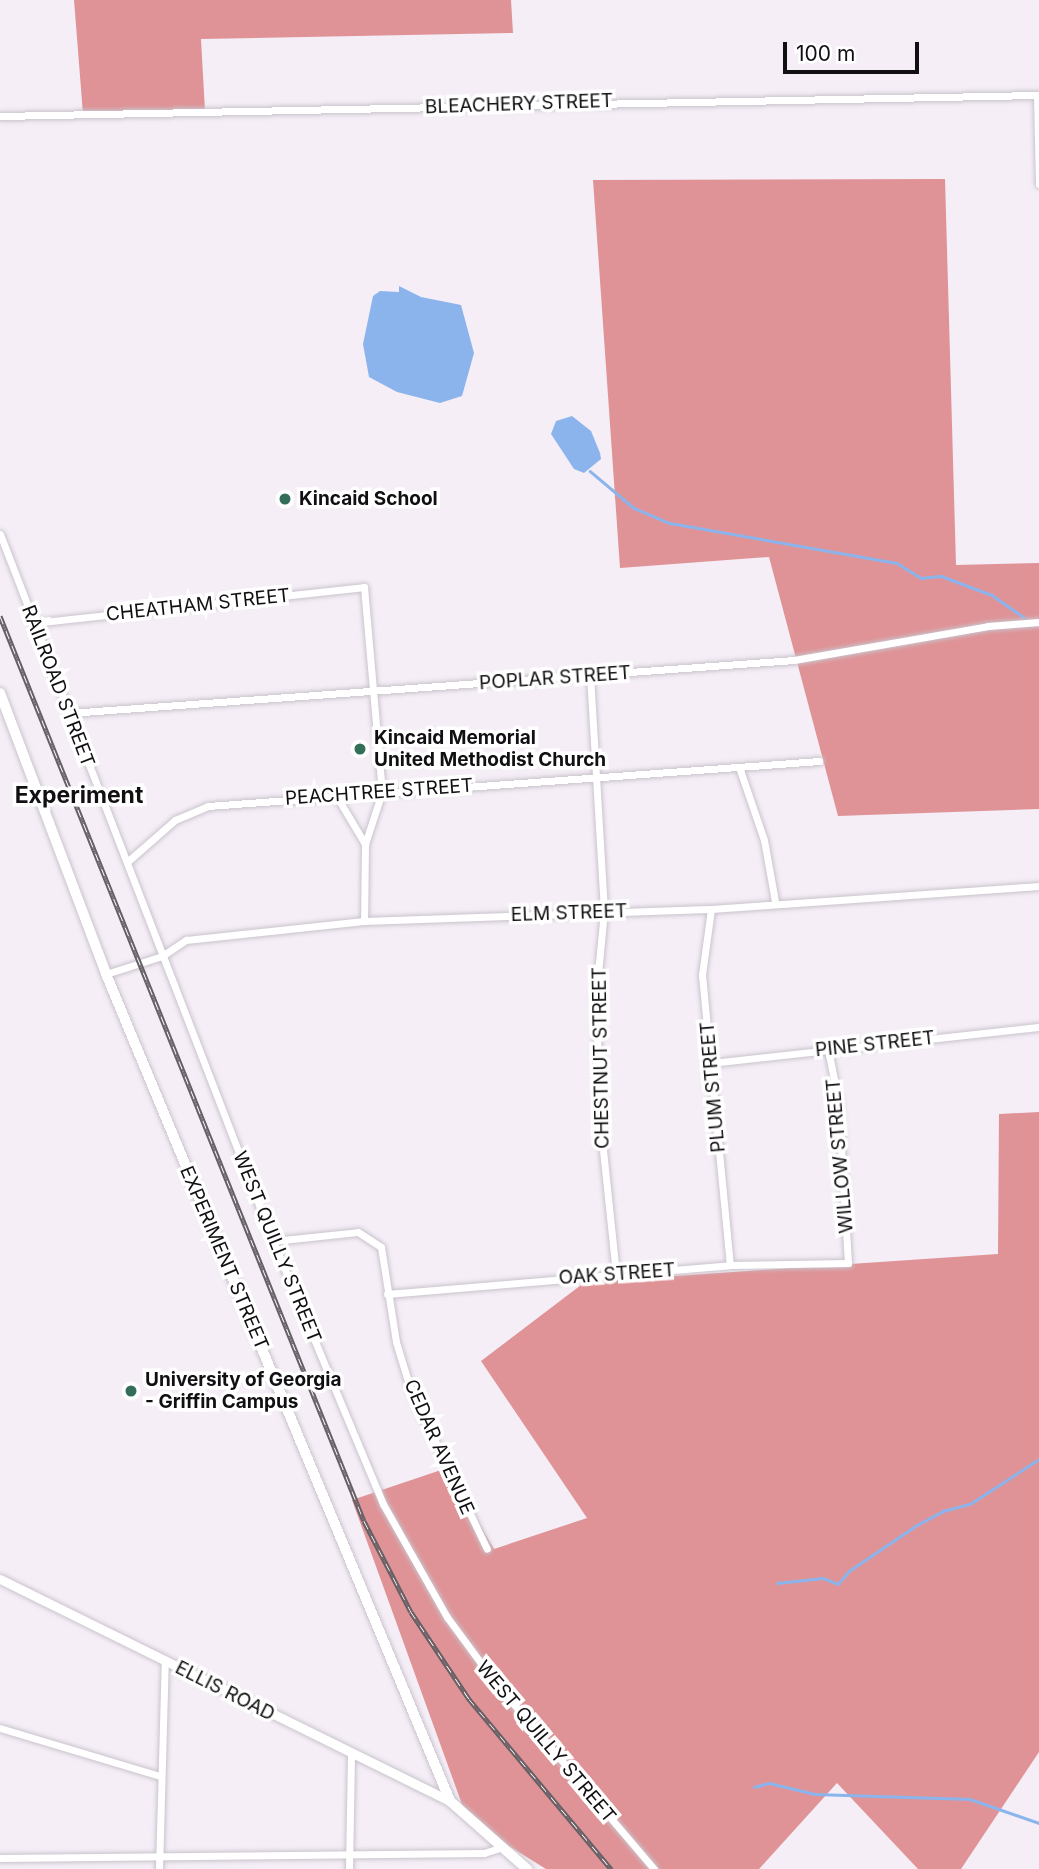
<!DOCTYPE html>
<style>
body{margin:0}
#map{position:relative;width:1039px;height:1869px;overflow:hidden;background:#f5eef7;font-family:Inter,sans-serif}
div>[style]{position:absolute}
.forest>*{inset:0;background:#df9396}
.water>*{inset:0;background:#8cb4ec}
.stream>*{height:2.5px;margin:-1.25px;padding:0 1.25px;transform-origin:1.25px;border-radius:1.25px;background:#8cb4ec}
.roads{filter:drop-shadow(0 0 2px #cac3cc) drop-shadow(0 0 2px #cac3cc)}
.minor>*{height:7px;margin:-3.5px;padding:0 3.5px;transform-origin:3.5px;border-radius:3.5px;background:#fff}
.tertiary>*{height:9px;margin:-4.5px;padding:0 4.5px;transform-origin:4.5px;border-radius:4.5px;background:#fff}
.secondary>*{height:10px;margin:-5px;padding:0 5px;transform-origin:5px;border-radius:5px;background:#fff}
.rail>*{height:5px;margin-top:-2.5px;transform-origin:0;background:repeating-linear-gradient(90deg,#fff 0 8px,#646065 0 16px);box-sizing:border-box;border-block:2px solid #646065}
.dots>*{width:19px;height:19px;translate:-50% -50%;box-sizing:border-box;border:4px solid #fff;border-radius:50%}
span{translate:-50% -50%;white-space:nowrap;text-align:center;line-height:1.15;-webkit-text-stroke:7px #fff;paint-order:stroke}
.street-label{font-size:19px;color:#110f12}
.poi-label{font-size:19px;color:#110f12;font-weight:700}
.left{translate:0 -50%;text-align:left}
.quarter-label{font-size:23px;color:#110f12;font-weight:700}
.scale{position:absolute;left:783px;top:42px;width:136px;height:32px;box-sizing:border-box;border:4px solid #110f12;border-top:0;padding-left:9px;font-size:21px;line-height:24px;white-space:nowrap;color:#110f12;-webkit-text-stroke:5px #fff;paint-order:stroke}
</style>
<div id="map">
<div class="forest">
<i style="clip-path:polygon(74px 0,511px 0,513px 33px,201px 39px,205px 111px,83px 114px)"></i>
<i style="clip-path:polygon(945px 179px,956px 565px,1039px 563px,1039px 809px,838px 816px,769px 557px,620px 568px,593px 180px)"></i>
<i style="clip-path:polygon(1039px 1112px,1039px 1752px,961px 1869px,918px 1869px,837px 1783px,759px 1869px,546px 1869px,468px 1821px,352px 1500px,447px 1468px,494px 1549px,587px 1518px,481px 1361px,585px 1282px,998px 1254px,999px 1114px)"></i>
</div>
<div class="water">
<i style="clip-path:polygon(399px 286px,421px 297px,461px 305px,474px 353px,462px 396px,440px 403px,397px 392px,369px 377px,363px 344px,373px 296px,380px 291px,399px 292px)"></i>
<i style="clip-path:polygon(572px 416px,591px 431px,600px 453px,601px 459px,584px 473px,574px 469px,551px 434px,556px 421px)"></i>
</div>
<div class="stream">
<i style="left:590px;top:471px;width:57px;rotate:40.1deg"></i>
<i style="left:634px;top:508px;width:39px;rotate:23deg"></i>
<i style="left:670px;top:523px;width:230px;rotate:10deg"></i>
<i style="left:897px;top:563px;width:28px;rotate:32deg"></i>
<i style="left:921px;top:578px;width:20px;rotate:-6deg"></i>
<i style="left:941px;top:576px;width:54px;rotate:20.4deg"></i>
<i style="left:992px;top:595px;width:39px;rotate:35deg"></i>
<i style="left:777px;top:1583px;width:46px;rotate:-6.2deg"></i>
<i style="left:823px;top:1578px;width:16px;rotate:22deg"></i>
<i style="left:838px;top:1584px;width:17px;rotate:-50deg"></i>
<i style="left:849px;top:1571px;width:82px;rotate:-34.1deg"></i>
<i style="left:917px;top:1525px;width:30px;rotate:-28deg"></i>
<i style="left:943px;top:1511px;width:28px;rotate:-15deg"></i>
<i style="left:970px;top:1504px;width:82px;rotate:-33.1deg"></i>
<i style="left:754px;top:1787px;width:16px;rotate:-15deg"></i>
<i style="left:769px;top:1783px;width:47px;rotate:13.4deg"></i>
<i style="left:815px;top:1794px;width:155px;rotate:1.8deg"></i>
<i style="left:970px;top:1799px;width:73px;rotate:19.2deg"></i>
</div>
<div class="roads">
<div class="minor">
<i style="left:1037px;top:95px;width:89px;rotate:88.7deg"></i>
<i style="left:0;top:116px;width:1039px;rotate:-1.16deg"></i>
<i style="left:0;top:534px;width:758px;rotate:68.89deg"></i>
<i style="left:273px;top:1241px;width:285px;rotate:67.3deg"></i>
<i style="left:383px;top:1504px;width:130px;rotate:60.5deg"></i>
<i style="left:447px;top:1617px;width:79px;rotate:53.7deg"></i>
<i style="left:494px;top:1681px;width:247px;rotate:49.6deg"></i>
<i style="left:33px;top:623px;width:333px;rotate:-6.2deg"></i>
<i style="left:364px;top:587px;width:206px;rotate:85deg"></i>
<i style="left:382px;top:792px;width:55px;rotate:108.1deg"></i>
<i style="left:365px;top:844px;width:77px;rotate:90.7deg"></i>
<i style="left:590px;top:675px;width:236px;rotate:86.6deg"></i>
<i style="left:604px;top:911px;width:83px;rotate:95.5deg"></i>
<i style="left:596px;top:994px;width:118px;rotate:88.5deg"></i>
<i style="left:599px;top:1112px;width:162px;rotate:84deg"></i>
<i style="left:69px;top:713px;width:727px;rotate:-4.18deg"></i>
<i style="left:794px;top:660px;width:197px;rotate:-9.9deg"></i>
<i style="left:988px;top:626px;width:51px;rotate:-4.5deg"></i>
<i style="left:739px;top:767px;width:77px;rotate:71.1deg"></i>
<i style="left:764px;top:840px;width:62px;rotate:79.8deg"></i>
<i style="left:337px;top:797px;width:55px;rotate:59.2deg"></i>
<i style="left:127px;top:862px;width:64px;rotate:-41.2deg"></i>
<i style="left:175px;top:820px;width:36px;rotate:-23deg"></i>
<i style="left:208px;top:806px;width:613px;rotate:-4.21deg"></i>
<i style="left:711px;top:909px;width:67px;rotate:97.8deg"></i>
<i style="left:702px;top:975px;width:291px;rotate:84.5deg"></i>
<i style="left:106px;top:974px;width:59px;rotate:-17.8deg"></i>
<i style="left:162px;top:956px;width:29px;rotate:-34deg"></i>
<i style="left:186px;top:940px;width:179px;rotate:-6.1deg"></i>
<i style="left:364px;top:921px;width:347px;rotate:-2deg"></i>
<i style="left:711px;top:909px;width:329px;rotate:-4deg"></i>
<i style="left:711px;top:1063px;width:330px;rotate:-6.3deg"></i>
<i style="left:273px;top:1241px;width:85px;rotate:-6deg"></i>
<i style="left:358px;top:1232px;width:27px;rotate:33deg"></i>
<i style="left:381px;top:1247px;width:96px;rotate:81deg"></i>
<i style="left:396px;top:1342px;width:51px;rotate:73deg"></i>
<i style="left:411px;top:1391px;width:175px;rotate:64.3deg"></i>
<i style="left:387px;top:1294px;width:344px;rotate:-4.8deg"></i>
<i style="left:730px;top:1265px;width:118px;rotate:-1deg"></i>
<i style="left:848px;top:1263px;width:163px;rotate:-93.5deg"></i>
<i style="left:838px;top:1100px;width:52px;rotate:-101.1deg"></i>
<i style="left:0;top:1728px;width:167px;rotate:16.7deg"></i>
<i style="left:0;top:1858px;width:484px;rotate:-0.6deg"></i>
<i style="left:484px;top:1853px;width:20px;rotate:-18deg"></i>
<i style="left:159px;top:1869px;width:209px;rotate:-88.4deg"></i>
<i style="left:349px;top:1869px;width:114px;rotate:-89deg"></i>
</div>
<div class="tertiary">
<i style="left:0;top:1579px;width:502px;rotate:26.26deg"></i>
</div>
<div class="secondary">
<i style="left:0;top:693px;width:300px;rotate:69.3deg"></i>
<i style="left:106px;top:974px;width:896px;rotate:67.41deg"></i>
<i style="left:450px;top:1801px;width:103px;rotate:41.4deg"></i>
</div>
</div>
<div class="rail">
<i style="left:0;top:616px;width:975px;rotate:68.09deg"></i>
<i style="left:364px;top:1521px;width:102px;rotate:62.7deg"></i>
<i style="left:411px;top:1612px;width:105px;rotate:56.3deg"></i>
<i style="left:469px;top:1699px;width:222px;rotate:50.1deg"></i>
</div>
<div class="dots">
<i style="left:285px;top:499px;background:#326e58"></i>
<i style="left:360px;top:749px;background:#326e58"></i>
<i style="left:131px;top:1391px;background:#326e58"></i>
</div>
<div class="street-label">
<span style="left:519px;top:104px;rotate:-2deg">BLEACHERY STREET</span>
<span style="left:198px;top:605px;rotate:-6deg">CHEATHAM STREET</span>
<span style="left:555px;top:678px;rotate:-4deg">POPLAR STREET</span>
<span style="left:58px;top:686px;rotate:69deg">RAILROAD STREET</span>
<span style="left:379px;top:792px;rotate:-4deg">PEACHTREE STREET</span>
<span style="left:569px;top:913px;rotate:-2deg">ELM STREET</span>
<span style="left:875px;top:1044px;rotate:-6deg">PINE STREET</span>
<span style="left:601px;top:1058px;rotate:-91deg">CHESTNUT STREET</span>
<span style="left:713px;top:1087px;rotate:-95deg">PLUM STREET</span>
<span style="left:840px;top:1156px;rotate:-95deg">WILLOW STREET</span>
<span style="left:277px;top:1247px;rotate:68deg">WEST QUILLY STREET</span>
<span style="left:224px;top:1258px;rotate:67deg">EXPERIMENT STREET</span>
<span style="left:617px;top:1274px;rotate:-4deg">OAK STREET</span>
<span style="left:439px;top:1447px;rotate:66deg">CEDAR AVENUE</span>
<span style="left:225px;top:1691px;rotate:27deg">ELLIS ROAD</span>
<span style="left:546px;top:1742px;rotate:50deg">WEST QUILLY STREET</span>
</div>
<div class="poi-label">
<span class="left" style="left:299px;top:499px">Kincaid School</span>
<span class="left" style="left:374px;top:749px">Kincaid Memorial<br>United Methodist Church</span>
<span class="left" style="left:145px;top:1391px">University of Georgia<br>- Griffin Campus</span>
</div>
<div class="quarter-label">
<span style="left:79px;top:795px">Experiment</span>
</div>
<div class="scale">100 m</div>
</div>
